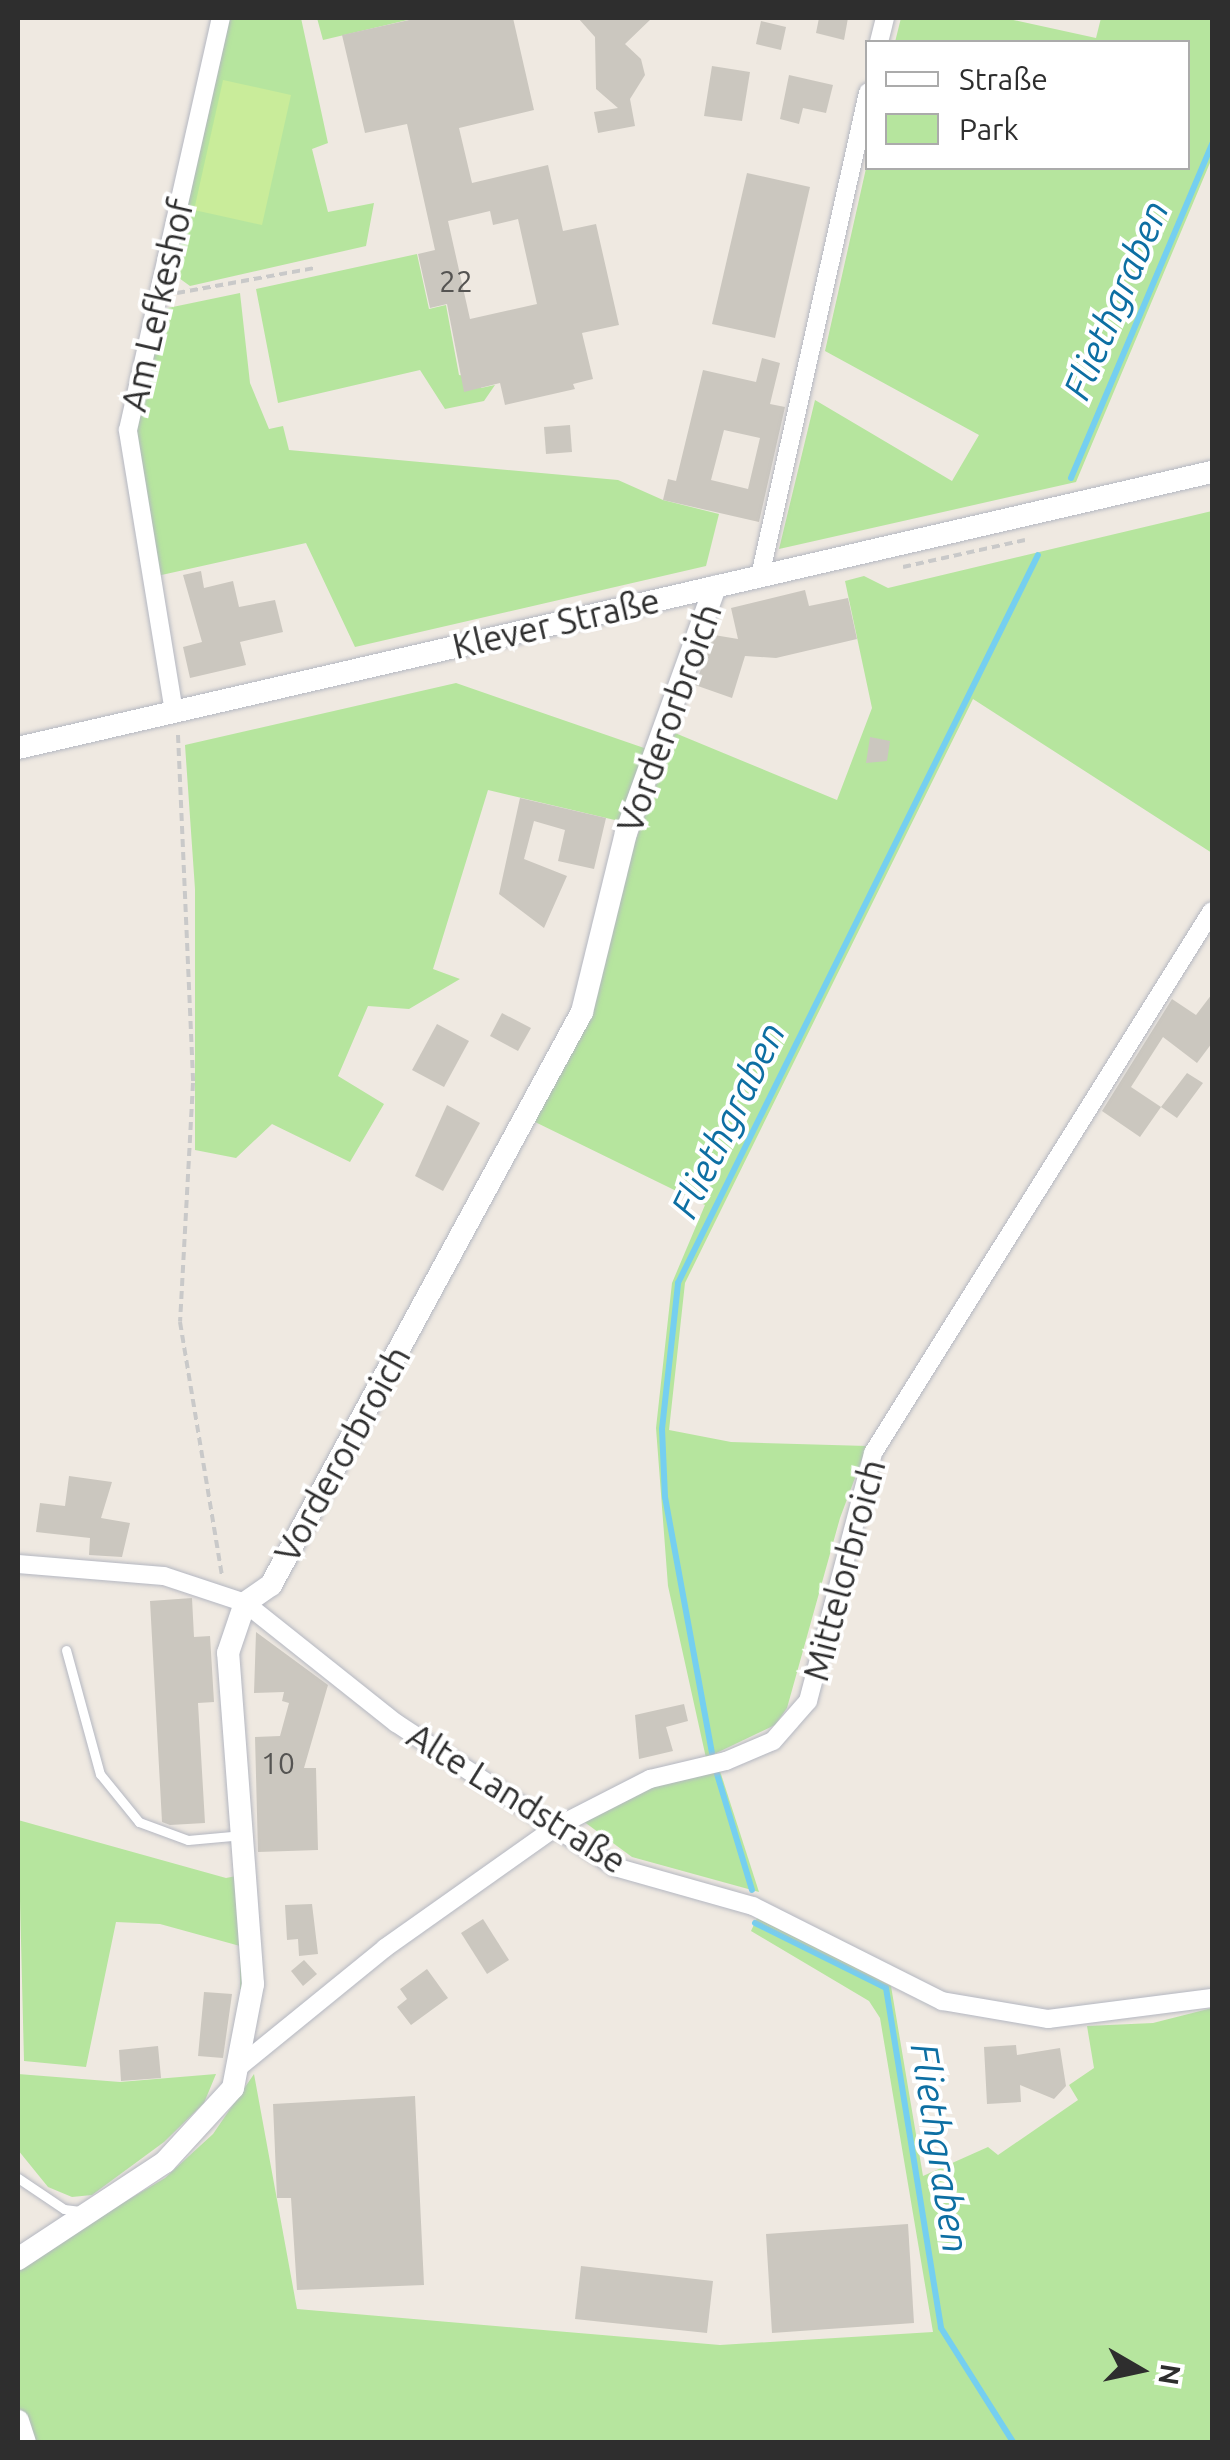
<!DOCTYPE html>
<meta charset="utf-8">
<style>
body{margin:0}
#map{position:relative;width:1230px;height:2460px;overflow:hidden;background:#efe9e1;font-family:Ubuntu,sans-serif}
div>[style]{position:absolute}
.green>*{inset:0;background:#b6e59e}
.pitch>*{inset:0;background:#c9ec9a}
.stream>*{height:6px;margin:-3px;padding:0 3px;transform-origin:3px;border-radius:3px;background:#75cff0}
.building>*{inset:0;background:#cbc7bf}
.path>*{height:4px;margin-top:-2px;transform-origin:0;background:repeating-linear-gradient(90deg,#c9c9c9 0 8px,transparent 0 13px)}
.roads{filter:drop-shadow(0 0 2px #b4b7c1) drop-shadow(0 0 2px #b4b7c1)}
.service>*{height:9px;margin:-4.5px;padding:0 4.5px;transform-origin:4.5px;border-radius:4.5px;background:#fff}
.minor>*{height:18px;margin:-9px;padding:0 9px;transform-origin:9px;border-radius:9px;background:#fff}
.tertiary>*{height:22px;margin:-11px;padding:0 11px;transform-origin:11px;border-radius:11px;background:#fff}
span{translate:-50% -50%;white-space:nowrap;text-align:center;line-height:1.15;-webkit-text-stroke:8px #fff;paint-order:stroke}
.number-label{font-size:30px;color:#555452}
.number-label span{-webkit-text-stroke-width:0}
.street-label{font-size:35px;color:#2e2e2e}
.water-label{font-size:38px;color:#0d6fa3;font-style:italic}
.frame{position:absolute;inset:0;border:20px solid #2e2e2e;pointer-events:none}
.legend{position:absolute;left:865px;top:40px;width:325px;height:130px;box-sizing:border-box;background:#fff;border:2px solid #ababab;margin:0;padding:12px 18px;list-style:none;font-size:30px;color:#2e2e2e}
.legend li{display:flex;align-items:center;gap:20px;height:50px}
.legend b{width:50px;border:2px solid #ababab}
.north{position:absolute;left:1090px;top:2320px;width:100px;height:100px;-webkit-text-stroke:8px #fff;paint-order:stroke;rotate:99deg;font-size:28px;font-weight:700;line-height:40px;text-align:center;color:#2e2e2e}
.north::after{content:'';display:block;margin:auto;width:35px;height:45px;background:#2e2e2e;clip-path:polygon(50% 0,100% 100%,50% 72%,0 100%)}
</style>
<div id="map">
<div class="green">
<i style="clip-path:polygon(230px 18px,301px 18px,328px 143px,312px 149px,328px 212px,374px 203px,366px 246px,190px 286px,172px 273px)"></i>
<i style="clip-path:polygon(317px 18px,416px 18px,323px 40px)"></i>
<i style="clip-path:polygon(901px 18px,1004px 18px,1096px 38px,1101px 18px,1212px 18px,1212px 158px,1076px 482px,779px 549px,815px 400px,952px 481px,979px 435px,825px 351px,867px 164px,1188px 168px,1188px 42px,895px 42px)"></i>
<i style="clip-path:polygon(417px 254px,429px 309px,446px 305px,459px 375px,478px 378px,481px 388px,495px 385px,484px 401px,445px 409px,420px 370px,278px 403px,256px 289px)"></i>
<i style="clip-path:polygon(240px 293px,250px 383px,269px 429px,283px 426px,289px 450px,618px 480px,663px 500px,719px 514px,706px 566px,355px 647px,306px 543px,157px 576px,134px 434px,163px 309px)"></i>
<i style="clip-path:polygon(1212px 511px,1212px 853px,973px 699px,685px 1283px,669px 1430px,731px 1442px,867px 1446px,840px 1518px,787px 1708px,775px 1725px,706px 1758px,668px 1586px,656px 1428px,672px 1283px,705px 1205px,533px 1121px,675px 733px,837px 800px,872px 708px,845px 581px,864px 576px,888px 588px)"></i>
<i style="clip-path:polygon(456px 683px,647px 749px,619px 821px,488px 790px,433px 969px,460px 979px,409px 1009px,368px 1006px,338px 1076px,384px 1104px,350px 1162px,272px 1124px,236px 1158px,195px 1150px,195px 889px,185px 745px)"></i>
<i style="clip-path:polygon(720px 1771px,759px 1892px,632px 1857px,583px 1821px,648px 1788px)"></i>
<i style="clip-path:polygon(18px 1820px,226px 1878px,241px 1875px,246px 1989px,240px 1989px,240px 1946px,160px 1924px,116px 1922px,86px 2067px,24px 2061px)"></i>
<i style="clip-path:polygon(758px 1916px,891px 1986px,923px 2176px,988px 2147px,998px 2155px,1078px 2100px,1069px 2085px,1094px 2068px,1087px 2026px,1153px 2023px,1212px 2008px,1212px 2442px,18px 2442px,18px 2272px,24px 2261px,165px 2178px,213px 2134px,254px 2074px,297px 2309px,720px 2345px,933px 2332px,880px 2018px,869px 2001px,751px 1931px)"></i>
<i style="clip-path:polygon(18px 2074px,120px 2082px,216px 2074px,204px 2103px,164px 2142px,92px 2195px,72px 2197px,48px 2187px,18px 2150px)"></i>
</div>
<div class="pitch">
<i style="clip-path:polygon(223px 80px,291px 95px,262px 225px,194px 210px)"></i>
</div>
<div class="stream">
<i style="left:1071px;top:478px;width:363px;rotate:-67.1deg"></i>
<i style="left:712px;top:1753px;width:260px;rotate:-100.4deg"></i>
<i style="left:665px;top:1497px;width:68px;rotate:-92.5deg"></i>
<i style="left:662px;top:1429px;width:147px;rotate:-83.7deg"></i>
<i style="left:678px;top:1283px;width:812px;rotate:-63.69deg"></i>
<i style="left:717px;top:1774px;width:121px;rotate:73.2deg"></i>
<i style="left:755px;top:1923px;width:146px;rotate:26.4deg"></i>
<i style="left:886px;top:1988px;width:344px;rotate:80.8deg"></i>
<i style="left:941px;top:2328px;width:135px;rotate:57.7deg"></i>
</div>
<div class="building">
<i style="clip-path:polygon(evenodd,418px 18px,513px 18px,534px 110px,459px 128px,472px 183px,548px 165px,563px 231px,596px 224px,619px 325px,582px 333px,593px 379px,573px 384px,575px 389px,505px 405px,500px 383px,464px 392px,447px 304px,430px 308px,418px 254px,435px 250px,407px 124px,365px 133px,342px 35px,418px 18px,490px 211px,493px 225px,518px 219px,537px 304px,470px 319px,448px 221px,490px 211px)"></i>
<i style="clip-path:polygon(578px 18px,652px 18px,625px 44px,641px 59px,645px 75px,630px 99px,635px 126px,598px 133px,594px 112px,618px 108px,596px 89px,595px 37px)"></i>
<i style="clip-path:polygon(819px 18px,848px 18px,844px 40px,816px 33px)"></i>
<i style="clip-path:polygon(761px 21px,786px 27px,781px 50px,756px 44px)"></i>
<i style="clip-path:polygon(712px 66px,750px 72px,742px 121px,704px 116px)"></i>
<i style="clip-path:polygon(789px 75px,833px 85px,826px 113px,803px 108px,799px 124px,780px 119px)"></i>
<i style="clip-path:polygon(747px 173px,810px 187px,775px 338px,712px 324px)"></i>
<i style="clip-path:polygon(evenodd,762px 358px,780px 363px,770px 404px,785px 407px,759px 522px,663px 500px,668px 479px,676px 481px,703px 370px,756px 382px,762px 358px,724px 430px,760px 438px,748px 489px,711px 480px,724px 430px)"></i>
<i style="clip-path:polygon(570px 425px,572px 452px,546px 454px,544px 427px)"></i>
<i style="clip-path:polygon(201px 571px,204px 588px,233px 581px,239px 607px,275px 600px,283px 632px,240px 642px,246px 665px,190px 678px,183px 647px,202px 642px,183px 575px)"></i>
<i style="clip-path:polygon(805px 590px,809px 606px,848px 598px,857px 639px,776px 658px,745px 656px,732px 698px,695px 685px,714px 635px,738px 639px,731px 608px)"></i>
<i style="clip-path:polygon(870px 737px,890px 741px,887px 761px,866px 763px)"></i>
<i style="clip-path:polygon(520px 798px,606px 818px,594px 869px,558px 861px,565px 830px,534px 821px,524px 859px,567px 876px,544px 928px,499px 894px)"></i>
<i style="clip-path:polygon(1212px 994px,1212px 1043px,1197px 1063px,1163px 1037px,1131px 1087px,1161px 1107px,1187px 1073px,1203px 1083px,1177px 1118px,1161px 1107px,1140px 1137px,1102px 1111px,1172px 999px,1196px 1015px)"></i>
<i style="clip-path:polygon(502px 1013px,531px 1028px,518px 1051px,490px 1036px)"></i>
<i style="clip-path:polygon(437px 1024px,469px 1041px,444px 1087px,412px 1070px)"></i>
<i style="clip-path:polygon(447px 1105px,480px 1123px,443px 1191px,415px 1176px)"></i>
<i style="clip-path:polygon(69px 1476px,112px 1482px,101px 1518px,130px 1523px,122px 1557px,89px 1555px,90px 1538px,36px 1532px,40px 1503px,65px 1506px)"></i>
<i style="clip-path:polygon(192px 1598px,194px 1637px,210px 1636px,214px 1702px,198px 1703px,205px 1823px,170px 1825px,162px 1822px,150px 1601px)"></i>
<i style="clip-path:polygon(256px 1632px,328px 1685px,304px 1768px,316px 1768px,318px 1850px,258px 1852px,255px 1737px,280px 1736px,289px 1703px,282px 1701px,284px 1692px,254px 1693px)"></i>
<i style="clip-path:polygon(684px 1704px,688px 1721px,666px 1727px,673px 1751px,639px 1759px,635px 1715px)"></i>
<i style="clip-path:polygon(312px 1904px,318px 1954px,299px 1956px,298px 1939px,287px 1940px,285px 1905px)"></i>
<i style="clip-path:polygon(483px 1919px,509px 1960px,487px 1974px,461px 1933px)"></i>
<i style="clip-path:polygon(304px 1960px,317px 1974px,303px 1986px,291px 1971px)"></i>
<i style="clip-path:polygon(427px 1969px,448px 1998px,411px 2025px,397px 2007px,407px 1999px,400px 1989px)"></i>
<i style="clip-path:polygon(204px 1992px,232px 1994px,223px 2058px,198px 2056px)"></i>
<i style="clip-path:polygon(1016px 2045px,1017px 2055px,1060px 2048px,1066px 2086px,1054px 2099px,1020px 2085px,1021px 2102px,987px 2104px,984px 2047px)"></i>
<i style="clip-path:polygon(158px 2046px,161px 2078px,121px 2081px,119px 2050px)"></i>
<i style="clip-path:polygon(415px 2096px,424px 2285px,297px 2290px,291px 2198px,277px 2198px,273px 2104px)"></i>
<i style="clip-path:polygon(908px 2224px,914px 2323px,772px 2333px,766px 2234px)"></i>
<i style="clip-path:polygon(581px 2266px,713px 2281px,707px 2333px,575px 2319px)"></i>
</div>
<div class="path">
<i style="left:177px;top:293px;width:139px;rotate:-10.3deg"></i>
<i style="left:903px;top:567px;width:125px;rotate:-12.5deg"></i>
<i style="left:178px;top:735px;width:348px;rotate:87.5deg"></i>
<i style="left:193px;top:1083px;width:239px;rotate:93.1deg"></i>
<i style="left:180px;top:1322px;width:257px;rotate:80.6deg"></i>
</div>
<div class="roads">
<div class="service">
<i style="left:66px;top:1650px;width:129px;rotate:74.7deg"></i>
<i style="left:100px;top:1774px;width:62px;rotate:50.9deg"></i>
<i style="left:139px;top:1822px;width:52px;rotate:20.2deg"></i>
<i style="left:188px;top:1840px;width:55px;rotate:-5.2deg"></i>
<i style="left:18px;top:2178px;width:55px;rotate:34deg"></i>
<i style="left:64px;top:2209px;width:16px;rotate:7deg"></i>
</div>
<div class="minor">
<i style="left:879px;top:42px;width:25px;rotate:-76deg"></i>
<i style="left:760px;top:576px;width:496px;rotate:-77.4deg"></i>
<i style="left:174px;top:712px;width:286px;rotate:-99.3deg"></i>
<i style="left:128px;top:430px;width:422px;rotate:-77.3deg"></i>
<i style="left:18px;top:1564px;width:146px;rotate:4.7deg"></i>
<i style="left:164px;top:1576px;width:85px;rotate:18.4deg"></i>
<i style="left:245px;top:1603px;width:193px;rotate:38.5deg"></i>
<i style="left:396px;top:1723px;width:262px;rotate:33.3deg"></i>
<i style="left:615px;top:1867px;width:143px;rotate:15.8deg"></i>
<i style="left:753px;top:1906px;width:212px;rotate:26.7deg"></i>
<i style="left:942px;top:2001px;width:108px;rotate:9.6deg"></i>
<i style="left:1048px;top:2019px;width:165px;rotate:-7.3deg"></i>
<i style="left:240px;top:2066px;width:187px;rotate:-39.1deg"></i>
<i style="left:385px;top:1948px;width:209px;rotate:-35.3deg"></i>
<i style="left:556px;top:1827px;width:106px;rotate:-27.1deg"></i>
<i style="left:650px;top:1779px;width:78px;rotate:-13.3deg"></i>
<i style="left:726px;top:1761px;width:51px;rotate:-23.1deg"></i>
<i style="left:773px;top:1741px;width:53px;rotate:-48.8deg"></i>
<i style="left:808px;top:1701px;width:256px;rotate:-75.3deg"></i>
<i style="left:873px;top:1453px;width:639px;rotate:-57.98deg"></i>
</div>
<div class="tertiary">
<i style="left:18px;top:748px;width:1225px;rotate:-13.02deg"></i>
<i style="left:18px;top:2259px;width:176px;rotate:-33.4deg"></i>
<i style="left:165px;top:2162px;width:100px;rotate:-47.4deg"></i>
<i style="left:233px;top:2088px;width:106px;rotate:-79.1deg"></i>
<i style="left:253px;top:1984px;width:332px;rotate:-94.3deg"></i>
<i style="left:228px;top:1653px;width:53px;rotate:-71.2deg"></i>
<i style="left:245px;top:1603px;width:32px;rotate:-35deg"></i>
<i style="left:271px;top:1585px;width:652px;rotate:-61.51deg"></i>
<i style="left:582px;top:1012px;width:184px;rotate:-76.2deg"></i>
<i style="left:626px;top:833px;width:262px;rotate:-70.1deg"></i>
<i style="left:18px;top:2421px;width:22px;rotate:72deg"></i>
</div>
</div>
<div class="number-label">
<span style="left:456px;top:281px">22</span>
<span style="left:278px;top:1763px">10</span>
</div>
<div class="street-label">
<span style="left:157px;top:305px;rotate:-77deg">Am Lefkeshof</span>
<span style="left:556px;top:623px;rotate:-13deg">Klever Straße</span>
<span style="left:669px;top:718px;rotate:-70deg">Vorderorbroich</span>
<span style="left:342px;top:1454px;rotate:-61deg">Vorderorbroich</span>
<span style="left:844px;top:1570px;rotate:-75deg">Mittelorbroich</span>
<span style="left:517px;top:1798px;rotate:32deg">Alte Landstraße</span>
</div>
<div class="water-label">
<span style="left:1116px;top:300px;rotate:-67deg">Fliethgraben</span>
<span style="left:728px;top:1120px;rotate:-64deg">Fliethgraben</span>
<span style="left:940px;top:2148px;rotate:81deg">Fliethgraben</span>
</div>
<div class="frame"></div>
<ul class="legend">
<li><b style="height:12px;background:#fff"></b>Straße</li>
<li><b style="height:28px;background:#b6e59e"></b>Park</li>
</ul>
<div class="north">N</div>
</div>
